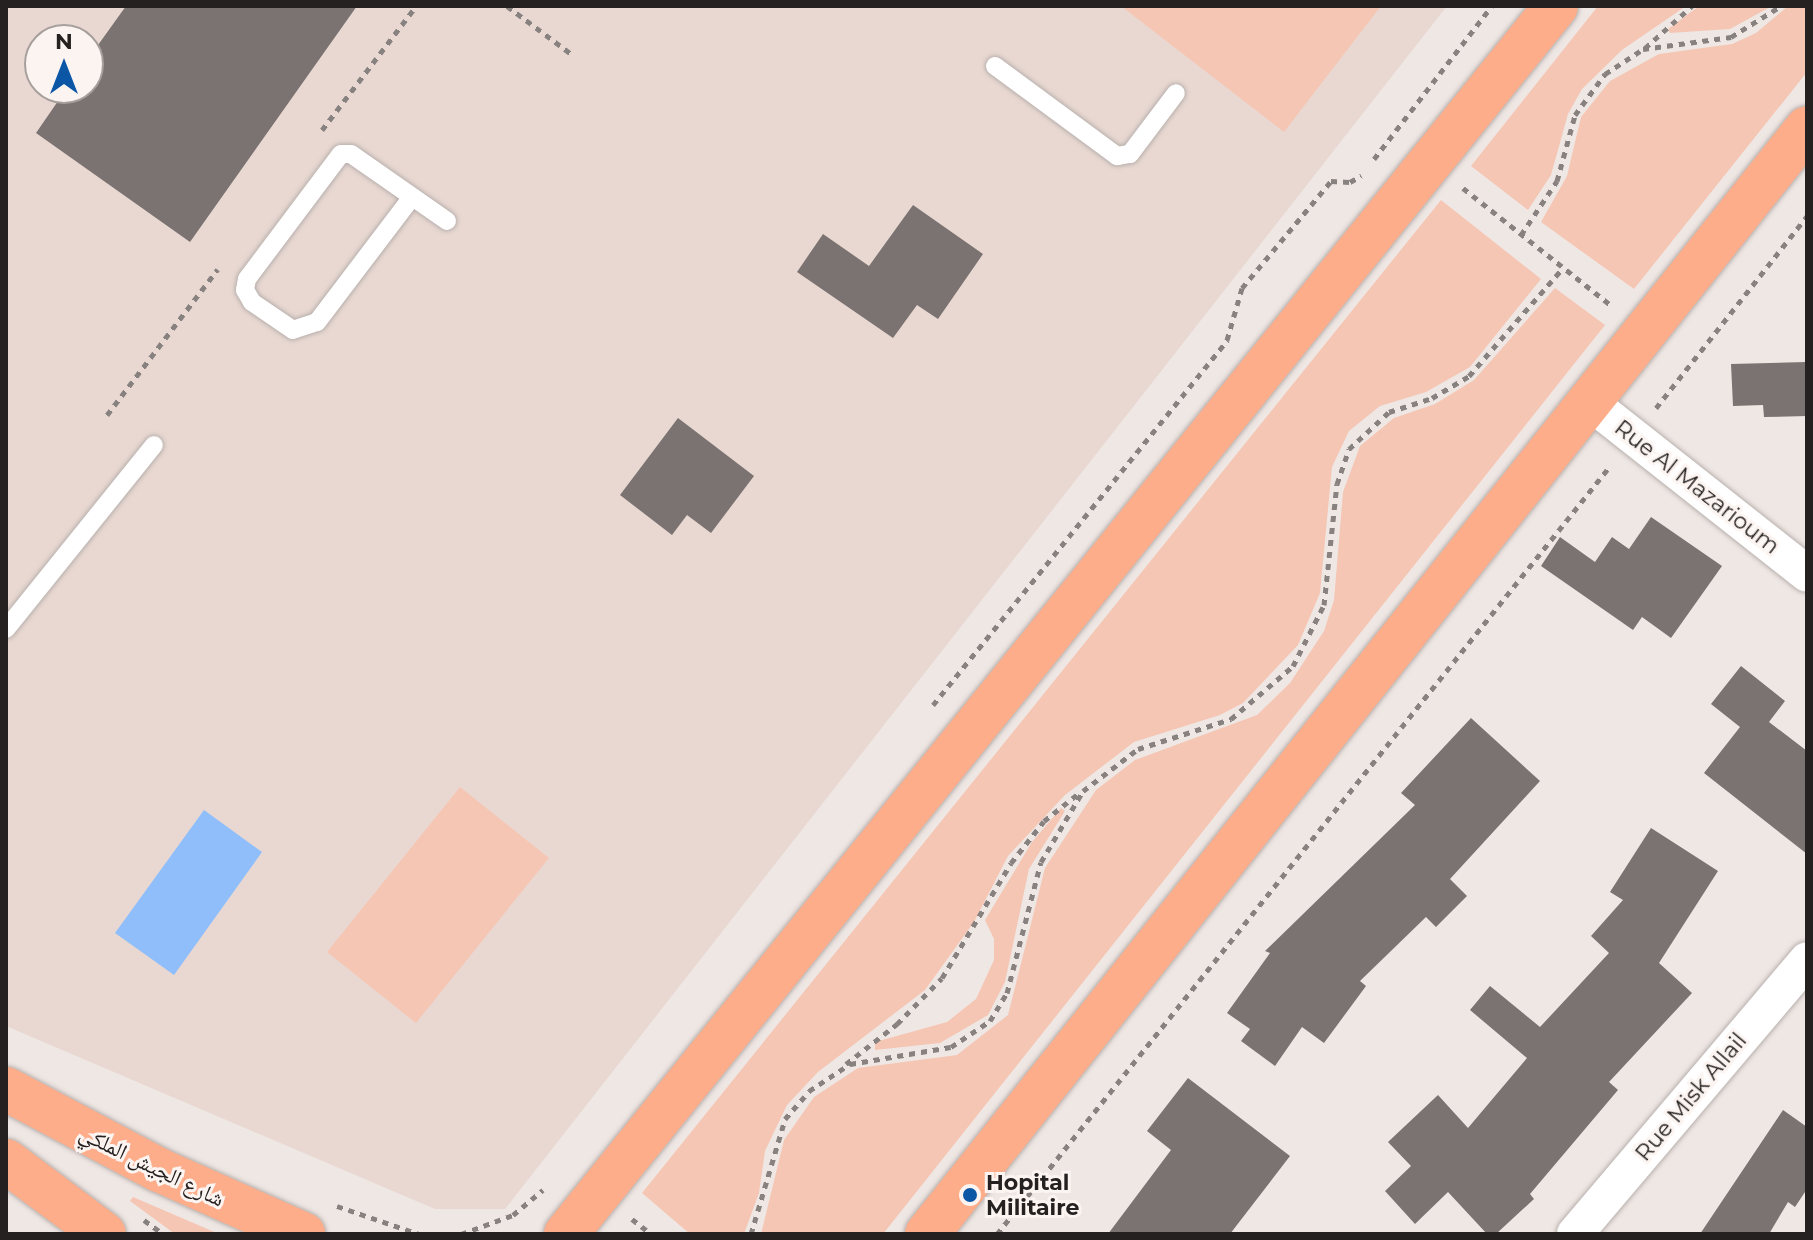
<!DOCTYPE html>
<meta charset="utf-8">
<style>
body{margin:0}
#map{position:relative;width:1813px;height:1240px;overflow:hidden;background:#efe7e4;font-family:Montserrat,"Noto Naskh Arabic",sans-serif}
div>[style]{position:absolute}
.built>*{inset:0;background:#e9d8d2}
.green>*{inset:0;background:#f5c6b4}
.water>*{inset:0;background:#8fbefa}
.building>*{inset:0;background:#7b7371}
.path>*{height:5px;margin-top:-2.5px;transform-origin:0;background:repeating-linear-gradient(90deg,#87817f 0 6px,transparent 0 12px)}
.roads{filter:drop-shadow(0 0 2px #b8b0ad) drop-shadow(0 0 2px #b8b0ad)}
.service>*{height:18px;margin:-9px;padding:0 9px;transform-origin:9px;border-radius:9px;background:#fff}
.minor>*{height:36px;margin:-18px;padding:0 18px;transform-origin:18px;border-radius:18px;background:#fff}
.primary>*{height:44px;margin:-22px;padding:0 22px;transform-origin:22px;border-radius:22px;background:#fead8a}
.dots>*{width:22px;height:22px;translate:-50% -50%;box-sizing:border-box;border:4px solid #fcf4f1;border-radius:50%}
span{translate:-50% -50%;white-space:nowrap;text-align:center;line-height:1.15;-webkit-text-stroke:6px #fcf4f1;paint-order:stroke}
.street-label{font-size:22px;color:#242120}
.poi-label{font-size:22px;color:#242120;font-weight:700}
.left{translate:0 -50%;text-align:left}
.frame{position:absolute;inset:0;border:8px solid #242120;pointer-events:none}
.north{position:absolute;left:24px;top:24px;width:80px;height:80px;box-sizing:border-box;background:#fcf4f1;border:2px solid #a6a09d;border-radius:50%;rotate:0deg;font-size:22px;font-weight:700;line-height:32px;text-align:center;color:#242120}
.north::after{content:'';display:block;margin:auto;width:28px;height:36px;background:#0b56a5;clip-path:polygon(50% 0,100% 100%,50% 72%,0 100%)}
</style>
<div id="map">
<div class="built">
<i style="clip-path:polygon(evenodd,6px 6px,1447px 6px,505px 1209px,435px 1209px,6px 1026px,6px 6px,40px 40px,88px 40px,88px 88px,40px 88px,40px 40px)"></i>
</div>
<div class="green">
<i style="clip-path:polygon(1121px 6px,1381px 6px,1284px 132px)"></i>
<i style="clip-path:polygon(1598px 6px,1686px 6px,1622px 50px,1582px 89px,1568px 114px,1551px 175px,1528px 210px,1471px 166px)"></i>
<i style="clip-path:polygon(1699px 6px,1772px 6px,1730px 29px,1670px 33px,1668px 29px)"></i>
<i style="clip-path:polygon(1788px 6px,1807px 6px,1807px 72px,1634px 289px,1541px 222px,1567px 176px,1581px 117px,1610px 81px,1659px 54px,1732px 44px,1756px 33px)"></i>
<i style="clip-path:polygon(1441px 200px,1541px 279px,1470px 367px,1426px 392px,1380px 406px,1349px 431px,1332px 467px,1320px 593px,1298px 645px,1243px 703px,1220px 715px,1134px 742px,1065px 795px,1008px 856px,974px 922px,925px 990px,818px 1072px,787px 1105px,765px 1151px,759px 1193px,744px 1234px,690px 1234px,642px 1193px)"></i>
<i style="clip-path:polygon(1555px 288px,1605px 325px,883px 1234px,761px 1234px,784px 1140px,814px 1097px,858px 1068px,957px 1055px,1008px 1015px,1045px 868px,1096px 790px,1135px 760px,1257px 715px,1290px 683px,1324px 631px,1334px 600px,1343px 492px,1360px 446px,1394px 418px,1435px 404px,1474px 380px)"></i>
<i style="clip-path:polygon(460px 787px,549px 858px,416px 1023px,327px 952px)"></i>
<i style="clip-path:polygon(1061px 808px,1065px 811px,1029px 869px,1005px 982px,988px 1015px,940px 1043px,875px 1050px,875px 1042px,947px 1022px,976px 999px,994px 960px,994px 939px,985px 920px,1032px 842px)"></i>
<i style="clip-path:polygon(133px 1197px,219px 1234px,175px 1234px,130px 1201px)"></i>
</div>
<div class="water">
<i style="clip-path:polygon(204px 810px,262px 852px,174px 975px,115px 933px)"></i>
</div>
<div class="building">
<i style="clip-path:polygon(126px 6px,357px 6px,190px 242px,36px 133px,67px 88px,88px 88px,88px 59px)"></i>
<i style="clip-path:polygon(913px 205px,983px 254px,938px 319px,917px 305px,893px 338px,797px 272px,823px 234px,869px 266px)"></i>
<i style="clip-path:polygon(1807px 362px,1807px 416px,1764px 417px,1763px 405px,1733px 406px,1731px 364px)"></i>
<i style="clip-path:polygon(678px 418px,754px 476px,711px 533px,687px 515px,672px 535px,620px 495px)"></i>
<i style="clip-path:polygon(1651px 517px,1722px 566px,1671px 638px,1642px 617px,1633px 630px,1541px 566px,1560px 537px,1595px 562px,1612px 537px,1629px 549px)"></i>
<i style="clip-path:polygon(1741px 666px,1785px 701px,1769px 722px,1807px 751px,1807px 854px,1704px 773px,1740px 727px,1711px 704px)"></i>
<i style="clip-path:polygon(1471px 718px,1540px 781px,1450px 879px,1467px 896px,1436px 927px,1426px 917px,1360px 981px,1366px 986px,1324px 1043px,1302px 1027px,1275px 1066px,1241px 1041px,1250px 1029px,1227px 1013px,1270px 953px,1265px 951px,1415px 805px,1401px 793px)"></i>
<i style="clip-path:polygon(1651px 828px,1718px 871px,1659px 963px,1692px 993px,1609px 1082px,1618px 1090px,1530px 1194px,1534px 1199px,1496px 1234px,1487px 1234px,1448px 1192px,1415px 1224px,1385px 1191px,1411px 1166px,1388px 1142px,1438px 1095px,1468px 1128px,1527px 1058px,1470px 1010px,1490px 986px,1540px 1027px,1609px 953px,1591px 936px,1623px 900px,1610px 892px)"></i>
<i style="clip-path:polygon(1188px 1078px,1290px 1156px,1230px 1234px,1108px 1234px,1171px 1150px,1147px 1131px)"></i>
<i style="clip-path:polygon(1783px 1110px,1807px 1127px,1807px 1189px,1795px 1207px,1788px 1202px,1769px 1234px,1700px 1234px)"></i>
</div>
<div class="path">
<i style="left:507px;top:6px;width:79px;rotate:36.7deg"></i>
<i style="left:1645px;top:48px;width:63px;rotate:-41.8deg"></i>
<i style="left:322px;top:130px;width:156px;rotate:-52.8deg"></i>
<i style="left:1374px;top:159px;width:193px;rotate:-52.4deg"></i>
<i style="left:1463px;top:188px;width:190px;rotate:38.4deg"></i>
<i style="left:1521px;top:235px;width:65px;rotate:-56.3deg"></i>
<i style="left:1557px;top:181px;width:68px;rotate:-74.7deg"></i>
<i style="left:1575px;top:115px;width:51px;rotate:-53.8deg"></i>
<i style="left:1605px;top:74px;width:45px;rotate:-33.3deg"></i>
<i style="left:1643px;top:49px;width:89px;rotate:-7.8deg"></i>
<i style="left:1731px;top:37px;width:59px;rotate:-31.8deg"></i>
<i style="left:1656px;top:408px;width:244px;rotate:-51.8deg"></i>
<i style="left:107px;top:415px;width:183px;rotate:-52.8deg"></i>
<i style="left:933px;top:705px;width:469px;rotate:-51.1deg"></i>
<i style="left:1227px;top:340px;width:54px;rotate:-73.9deg"></i>
<i style="left:1242px;top:288px;width:139px;rotate:-50.2deg"></i>
<i style="left:1331px;top:181px;width:19px;rotate:3deg"></i>
<i style="left:1350px;top:182px;width:13px;rotate:-29deg"></i>
<i style="left:846px;top:1064px;width:65px;rotate:-38.1deg"></i>
<i style="left:897px;top:1024px;width:64px;rotate:-45.6deg"></i>
<i style="left:942px;top:978px;width:134px;rotate:-59deg"></i>
<i style="left:1011px;top:863px;width:53px;rotate:-51.8deg"></i>
<i style="left:1044px;top:821px;width:45px;rotate:-38.7deg"></i>
<i style="left:337px;top:1206px;width:87px;rotate:18.9deg"></i>
<i style="left:632px;top:1219px;width:24px;rotate:38deg"></i>
<i style="left:144px;top:1220px;width:24px;rotate:36deg"></i>
<i style="left:461px;top:1234px;width:55px;rotate:-20.1deg"></i>
<i style="left:513px;top:1215px;width:39px;rotate:-40deg"></i>
<i style="left:751px;top:1234px;width:120px;rotate:-73.5deg"></i>
<i style="left:785px;top:1119px;width:37px;rotate:-49deg"></i>
<i style="left:809px;top:1091px;width:49px;rotate:-33.4deg"></i>
<i style="left:850px;top:1064px;width:102px;rotate:-9.6deg"></i>
<i style="left:951px;top:1047px;width:47px;rotate:-33.7deg"></i>
<i style="left:990px;top:1021px;width:33px;rotate:-59deg"></i>
<i style="left:1007px;top:993px;width:135px;rotate:-75.5deg"></i>
<i style="left:1041px;top:862px;width:82px;rotate:-59.4deg"></i>
<i style="left:1083px;top:791px;width:69px;rotate:-37.4deg"></i>
<i style="left:1138px;top:749px;width:98px;rotate:-17.9deg"></i>
<i style="left:1231px;top:719px;width:82px;rotate:-40.5deg"></i>
<i style="left:1293px;top:666px;width:68px;rotate:-63.1deg"></i>
<i style="left:1324px;top:605px;width:122px;rotate:-83.9deg"></i>
<i style="left:1337px;top:484px;width:37px;rotate:-71deg"></i>
<i style="left:1349px;top:449px;width:54px;rotate:-42.8deg"></i>
<i style="left:1389px;top:412px;width:45px;rotate:-18deg"></i>
<i style="left:1432px;top:398px;width:43px;rotate:-30.7deg"></i>
<i style="left:1469px;top:376px;width:142px;rotate:-49deg"></i>
<i style="left:997px;top:1234px;width:983px;rotate:-51.4deg"></i>
</div>
<div class="roads">
<div class="service">
<i style="left:995px;top:66px;width:152px;rotate:36.4deg"></i>
<i style="left:1117px;top:156px;width:13px;rotate:-9deg"></i>
<i style="left:1130px;top:154px;width:76px;rotate:-53deg"></i>
<i style="left:412px;top:197px;width:157px;rotate:127.2deg"></i>
<i style="left:317px;top:322px;width:25px;rotate:162deg"></i>
<i style="left:293px;top:330px;width:50px;rotate:-145.7deg"></i>
<i style="left:252px;top:302px;width:14px;rotate:-120deg"></i>
<i style="left:245px;top:290px;width:11px;rotate:-80deg"></i>
<i style="left:247px;top:279px;width:156px;rotate:-53.1deg"></i>
<i style="left:341px;top:154px;width:10px"></i>
<i style="left:351px;top:154px;width:117px;rotate:34.9deg"></i>
<i style="left:6px;top:629px;width:236px;rotate:-51.2deg"></i>
</div>
<div class="minor">
<i style="left:1587px;top:400px;width:280px;rotate:38.3deg"></i>
<i style="left:1575px;top:1234px;width:359px;rotate:-49.7deg"></i>
</div>
<div class="primary">
<i style="left:6px;top:1089px;width:173px;rotate:27.9deg"></i>
<i style="left:159px;top:1170px;width:158px;rotate:24deg"></i>
<i style="left:6px;top:1161px;width:122px;rotate:36.7deg"></i>
<i style="left:566px;top:1234px;width:1577px;rotate:-51.12deg"></i>
<i style="left:927px;top:1234px;width:1413px;rotate:-51.49deg"></i>
</div>
</div>
<div class="dots">
<i style="left:970px;top:1195px;background:#0b56a5"></i>
</div>
<div class="street-label">
<span style="left:1697px;top:487px;rotate:38deg">Rue Al Mazarioum</span>
<span style="left:1691px;top:1097px;rotate:-50deg">Rue Misk Allail</span>
<span style="left:152px;top:1166px;rotate:26deg">شارع الجيش الملكي</span>
</div>
<div class="poi-label">
<span class="left" style="left:986px;top:1195px">Hopital<br>Militaire</span>
</div>
<div class="frame"></div>
<div class="north">N</div>
</div>
